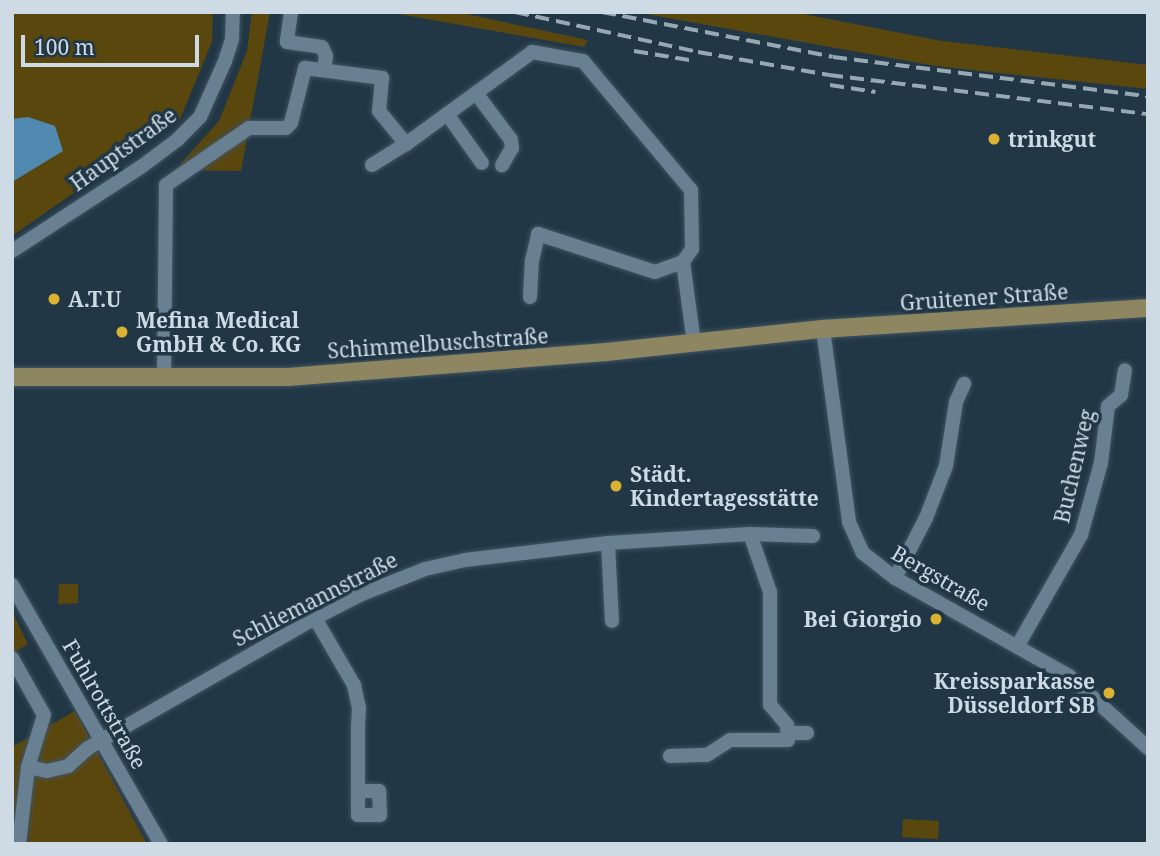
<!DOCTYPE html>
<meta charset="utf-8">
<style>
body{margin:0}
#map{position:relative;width:1160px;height:856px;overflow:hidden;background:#213746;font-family:"Noto Serif",serif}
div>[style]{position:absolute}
.green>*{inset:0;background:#5a470e}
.water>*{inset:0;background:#508ab1}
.roads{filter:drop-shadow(0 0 2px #405360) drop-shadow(0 0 2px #405360)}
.minor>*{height:14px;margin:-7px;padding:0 7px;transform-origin:7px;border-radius:7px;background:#688091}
.major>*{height:18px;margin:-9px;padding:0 9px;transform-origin:9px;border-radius:9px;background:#8d8661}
.rail>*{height:3.5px;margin-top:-1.75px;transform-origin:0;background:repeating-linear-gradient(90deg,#98a8b3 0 14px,transparent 0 21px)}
.dots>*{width:19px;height:19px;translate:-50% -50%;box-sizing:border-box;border:4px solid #213746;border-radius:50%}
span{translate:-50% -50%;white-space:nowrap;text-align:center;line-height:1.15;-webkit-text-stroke:7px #213746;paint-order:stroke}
.poi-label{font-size:21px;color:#cedbe5;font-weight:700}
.left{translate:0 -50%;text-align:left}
.right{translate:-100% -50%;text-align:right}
.street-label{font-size:21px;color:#cedbe5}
.frame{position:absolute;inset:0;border:14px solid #cedbe5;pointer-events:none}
.scale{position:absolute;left:21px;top:35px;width:178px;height:32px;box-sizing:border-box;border:4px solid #cedbe5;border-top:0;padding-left:9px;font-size:21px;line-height:24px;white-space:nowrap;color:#cedbe5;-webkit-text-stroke:5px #213746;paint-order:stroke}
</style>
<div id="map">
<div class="green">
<i style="clip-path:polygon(12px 12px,213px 12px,212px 42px,180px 119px,12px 236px)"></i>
<i style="clip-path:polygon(252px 12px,270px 12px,241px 171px,175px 170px,219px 121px,247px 51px)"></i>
<i style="clip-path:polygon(387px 12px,457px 12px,588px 40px,584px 47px)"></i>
<i style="clip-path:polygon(635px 12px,793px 12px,942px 41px,1148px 65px,1148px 89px,936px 66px)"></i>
<i style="clip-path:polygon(59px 584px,78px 584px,78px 603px,58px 604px)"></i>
<i style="clip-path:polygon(12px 611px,28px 644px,12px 654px)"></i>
<i style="clip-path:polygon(75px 711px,147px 844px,12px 844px,12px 747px)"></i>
<i style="clip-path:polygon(903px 819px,939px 821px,938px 839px,902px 837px)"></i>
</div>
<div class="water">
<i style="clip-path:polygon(28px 117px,55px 126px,63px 151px,12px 182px,12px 119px)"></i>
</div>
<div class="roads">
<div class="minor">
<i style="left:291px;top:12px;width:30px;rotate:98deg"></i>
<i style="left:287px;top:42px;width:35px;rotate:8deg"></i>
<i style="left:322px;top:47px;width:10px;rotate:66deg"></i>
<i style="left:326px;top:56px;width:14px;rotate:98deg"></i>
<i style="left:476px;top:93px;width:59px;rotate:53.3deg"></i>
<i style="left:511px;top:140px;width:8px;rotate:83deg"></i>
<i style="left:512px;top:148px;width:20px;rotate:120deg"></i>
<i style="left:447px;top:114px;width:60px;rotate:54.5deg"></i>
<i style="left:372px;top:165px;width:40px;rotate:-32deg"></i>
<i style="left:12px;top:251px;width:154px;rotate:-33.1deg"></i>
<i style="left:141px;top:167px;width:45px;rotate:-36.9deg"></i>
<i style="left:177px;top:140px;width:33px;rotate:-45deg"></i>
<i style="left:200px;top:117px;width:61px;rotate:-65.9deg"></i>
<i style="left:225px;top:61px;width:23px;rotate:-72deg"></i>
<i style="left:232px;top:39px;width:27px;rotate:-88deg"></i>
<i style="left:530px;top:297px;width:36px;rotate:-87deg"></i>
<i style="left:532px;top:261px;width:28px;rotate:-77deg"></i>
<i style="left:538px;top:234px;width:123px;rotate:18deg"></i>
<i style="left:655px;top:272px;width:30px;rotate:-20deg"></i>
<i style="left:823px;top:329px;width:195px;rotate:82.3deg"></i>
<i style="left:849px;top:522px;width:34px;rotate:66deg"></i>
<i style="left:863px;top:553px;width:41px;rotate:38deg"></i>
<i style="left:895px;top:578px;width:200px;rotate:29.4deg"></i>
<i style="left:1069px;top:676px;width:107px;rotate:42.3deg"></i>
<i style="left:164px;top:378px;width:193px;rotate:-89.4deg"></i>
<i style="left:166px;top:185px;width:101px;rotate:-34.5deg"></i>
<i style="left:249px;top:128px;width:37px"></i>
<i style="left:286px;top:128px;width:7px;rotate:-45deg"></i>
<i style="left:291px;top:123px;width:57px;rotate:-75.7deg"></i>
<i style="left:305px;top:68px;width:78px;rotate:7.4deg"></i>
<i style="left:382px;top:78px;width:33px;rotate:95deg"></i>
<i style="left:379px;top:111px;width:43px;rotate:50.7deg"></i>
<i style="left:406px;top:144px;width:156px;rotate:-36.1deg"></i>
<i style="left:532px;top:52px;width:52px;rotate:10deg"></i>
<i style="left:583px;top:61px;width:168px;rotate:50.1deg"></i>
<i style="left:691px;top:190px;width:59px;rotate:89deg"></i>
<i style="left:692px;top:249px;width:16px;rotate:125deg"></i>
<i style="left:683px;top:262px;width:82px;rotate:82.3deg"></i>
<i style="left:608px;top:543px;width:78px;rotate:87.1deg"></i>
<i style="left:895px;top:578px;width:68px;rotate:-62.7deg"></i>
<i style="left:926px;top:518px;width:56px;rotate:-69deg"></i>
<i style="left:946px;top:466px;width:65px;rotate:-81.1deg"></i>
<i style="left:956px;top:402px;width:20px;rotate:-66deg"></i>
<i style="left:12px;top:585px;width:299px;rotate:60.1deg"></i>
<i style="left:315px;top:618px;width:78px;rotate:59.8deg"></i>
<i style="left:354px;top:685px;width:24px;rotate:78deg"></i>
<i style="left:359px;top:708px;width:18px;rotate:93deg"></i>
<i style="left:358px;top:726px;width:89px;rotate:90deg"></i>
<i style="left:358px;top:815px;width:22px"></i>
<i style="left:380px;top:815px;width:24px;rotate:-92deg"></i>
<i style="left:379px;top:791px;width:21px;rotate:180deg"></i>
<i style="left:1018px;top:645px;width:127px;rotate:-60.2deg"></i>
<i style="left:1081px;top:535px;width:75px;rotate:-74.5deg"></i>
<i style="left:1101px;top:463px;width:57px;rotate:-83deg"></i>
<i style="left:1108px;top:406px;width:17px;rotate:-40deg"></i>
<i style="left:1121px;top:395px;width:25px;rotate:-81deg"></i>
<i style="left:12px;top:658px;width:65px;rotate:60.7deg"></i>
<i style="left:44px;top:715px;width:54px;rotate:107.1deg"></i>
<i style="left:28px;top:767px;width:78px;rotate:96.7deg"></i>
<i style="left:788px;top:733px;width:19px"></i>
<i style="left:670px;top:756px;width:37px;rotate:-2deg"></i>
<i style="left:707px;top:755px;width:27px;rotate:-33deg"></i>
<i style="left:730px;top:740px;width:58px"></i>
<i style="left:788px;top:740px;width:15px;rotate:-94deg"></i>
<i style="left:787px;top:725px;width:26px;rotate:-130deg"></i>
<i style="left:770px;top:705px;width:113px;rotate:-90deg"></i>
<i style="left:770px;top:592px;width:61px;rotate:-109deg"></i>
<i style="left:28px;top:767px;width:19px;rotate:12deg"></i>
<i style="left:47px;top:771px;width:22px;rotate:-13deg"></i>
<i style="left:68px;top:766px;width:27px;rotate:-42deg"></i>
<i style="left:88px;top:748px;width:262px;rotate:-29.8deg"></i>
<i style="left:315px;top:618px;width:53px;rotate:-27.1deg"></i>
<i style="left:362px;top:594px;width:68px;rotate:-21.6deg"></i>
<i style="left:425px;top:569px;width:41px;rotate:-12.7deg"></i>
<i style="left:465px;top:560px;width:144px;rotate:-6.8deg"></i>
<i style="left:608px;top:543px;width:142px;rotate:-3.6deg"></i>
<i style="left:750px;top:534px;width:63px;rotate:1.8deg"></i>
</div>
<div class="major">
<i style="left:12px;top:377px;width:276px"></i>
<i style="left:288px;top:377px;width:319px;rotate:-4.5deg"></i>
<i style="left:606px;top:352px;width:218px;rotate:-6.1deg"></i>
<i style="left:823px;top:329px;width:326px;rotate:-3.7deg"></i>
</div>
</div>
<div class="rail">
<i style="left:515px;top:12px;width:187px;rotate:12.3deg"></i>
<i style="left:698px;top:52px;width:133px;rotate:10deg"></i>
<i style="left:829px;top:75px;width:321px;rotate:7deg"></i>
<i style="left:602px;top:12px;width:235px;rotate:11deg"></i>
<i style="left:833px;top:57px;width:317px;rotate:7.1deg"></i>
<i style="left:634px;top:51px;width:56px;rotate:9.3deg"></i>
<i style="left:830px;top:85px;width:46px;rotate:8.8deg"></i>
</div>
<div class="dots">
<i style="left:994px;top:139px;background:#dcb233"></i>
<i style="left:54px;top:299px;background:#dcb233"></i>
<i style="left:122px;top:332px;background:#dcb233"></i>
<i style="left:616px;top:486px;background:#dcb233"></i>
<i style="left:936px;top:619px;background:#dcb233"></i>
<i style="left:1109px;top:693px;background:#dcb233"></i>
</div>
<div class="poi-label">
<span class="left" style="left:1008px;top:139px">trinkgut</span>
<span class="left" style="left:68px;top:299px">A.T.U</span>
<span class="left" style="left:136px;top:332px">Mefina Medical<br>GmbH &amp; Co. KG</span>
<span class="left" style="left:630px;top:486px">Städt.<br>Kindertagesstätte</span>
<span class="right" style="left:922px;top:619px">Bei Giorgio</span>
<span class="right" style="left:1095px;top:693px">Kreissparkasse<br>Düsseldorf SB</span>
</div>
<div class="street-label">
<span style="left:123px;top:149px;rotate:-36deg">Hauptstraße</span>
<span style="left:984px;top:297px;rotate:-4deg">Gruitener Straße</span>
<span style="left:438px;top:343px;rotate:-4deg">Schimmelbuschstraße</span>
<span style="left:1074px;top:466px;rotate:-77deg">Buchenweg</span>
<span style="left:941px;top:578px;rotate:30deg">Bergstraße</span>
<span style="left:315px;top:599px;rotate:-27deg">Schliemannstraße</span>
<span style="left:105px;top:704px;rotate:60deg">Fuhlrottstraße</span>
</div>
<div class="frame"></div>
<div class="scale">100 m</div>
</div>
